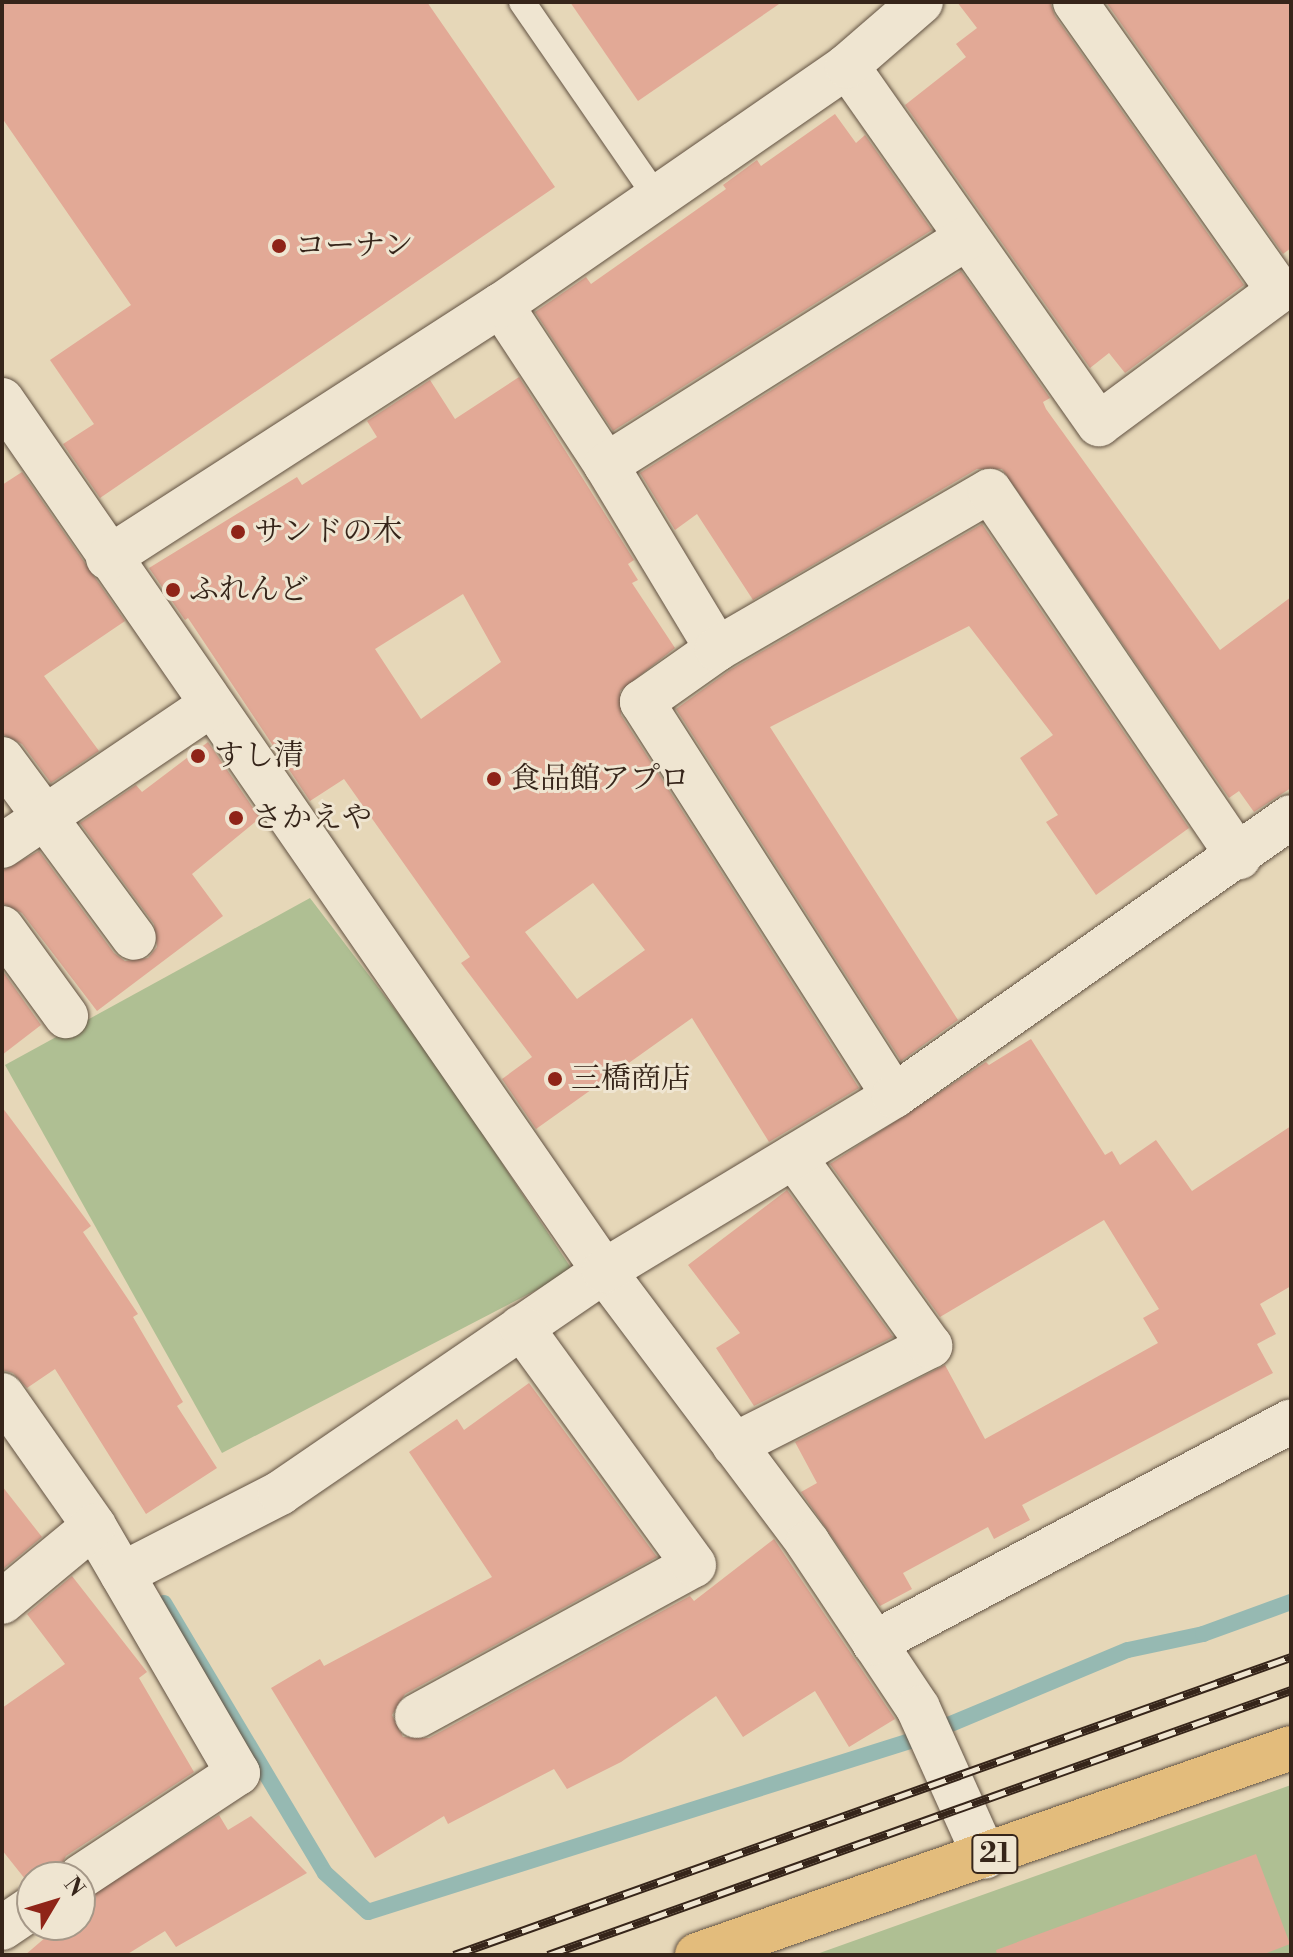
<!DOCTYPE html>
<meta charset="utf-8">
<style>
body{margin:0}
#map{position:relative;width:1293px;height:1957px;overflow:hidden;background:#e6d7b8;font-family:"Libre Bodoni","Noto Serif JP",serif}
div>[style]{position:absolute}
.green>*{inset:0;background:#afbf93}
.stream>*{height:16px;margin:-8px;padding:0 8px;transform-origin:8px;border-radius:8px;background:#96b9b2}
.building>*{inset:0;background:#e2a996}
.roads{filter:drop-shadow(0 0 2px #625242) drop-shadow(0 0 2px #625242)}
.service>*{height:26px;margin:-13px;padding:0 13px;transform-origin:13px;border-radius:13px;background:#efe5d1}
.minor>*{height:44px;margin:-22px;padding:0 22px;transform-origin:22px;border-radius:22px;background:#efe5d1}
.primary>*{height:44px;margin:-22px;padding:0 22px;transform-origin:22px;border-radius:22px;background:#e3bc7c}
.rail>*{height:9px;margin-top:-4.5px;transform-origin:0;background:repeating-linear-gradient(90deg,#efe5d1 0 18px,#36251a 0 36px);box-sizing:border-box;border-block:2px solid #36251a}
.dots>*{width:22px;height:22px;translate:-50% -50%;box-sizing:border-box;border:4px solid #efe5d1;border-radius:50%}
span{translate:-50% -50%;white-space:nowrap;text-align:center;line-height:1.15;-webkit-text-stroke:6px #efe5d1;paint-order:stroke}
.shield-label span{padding:2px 6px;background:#efe5d1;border:2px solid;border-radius:6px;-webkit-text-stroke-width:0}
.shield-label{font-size:28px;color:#36251a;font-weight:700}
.poi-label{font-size:30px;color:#36251a}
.left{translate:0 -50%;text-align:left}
.frame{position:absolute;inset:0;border:4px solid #36251a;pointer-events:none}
.north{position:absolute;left:16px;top:1861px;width:80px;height:80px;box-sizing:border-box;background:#efe5d1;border:2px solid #a59888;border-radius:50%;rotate:52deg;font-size:22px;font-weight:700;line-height:32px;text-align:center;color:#36251a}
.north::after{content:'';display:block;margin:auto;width:28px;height:36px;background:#8f2418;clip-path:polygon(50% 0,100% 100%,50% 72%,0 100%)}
</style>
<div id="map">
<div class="green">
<i style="clip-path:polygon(310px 898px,436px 1063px,573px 1271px,222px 1453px,5px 1065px)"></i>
<i style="clip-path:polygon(1291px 1785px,1291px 1955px,814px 1955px)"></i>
</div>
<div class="stream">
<i style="left:164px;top:1603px;width:314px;rotate:59.2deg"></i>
<i style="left:325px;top:1873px;width:58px;rotate:42.2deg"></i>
<i style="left:368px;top:1912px;width:568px;rotate:-17.51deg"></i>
<i style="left:910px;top:1741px;width:236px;rotate:-22.7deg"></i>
<i style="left:1128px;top:1650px;width:77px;rotate:-12deg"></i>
<i style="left:1203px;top:1634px;width:94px;rotate:-20deg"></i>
</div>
<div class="building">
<i style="clip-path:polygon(2px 2px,427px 2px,555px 187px,100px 498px,63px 444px,94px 424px,50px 360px,131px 305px,2px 118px)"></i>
<i style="clip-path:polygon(570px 2px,782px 2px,638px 101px)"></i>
<i style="clip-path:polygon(957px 2px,1050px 2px,1055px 16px,1244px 285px,1125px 373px,1109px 353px,1090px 368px,905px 105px,966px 57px,956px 44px,977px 28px)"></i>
<i style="clip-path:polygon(1106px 2px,1291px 2px,1291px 248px,1283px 254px)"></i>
<i style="clip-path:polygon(835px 114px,856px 143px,865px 135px,932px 230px,613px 431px,535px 312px,586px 277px,591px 284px,726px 189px,723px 185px,757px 160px,761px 166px)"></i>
<i style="clip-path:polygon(961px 271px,1050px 398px,1043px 402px,1046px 409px,1220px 650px,1291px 597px,1291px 788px,1254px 812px,1239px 791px,1229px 798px,1002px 469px,977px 469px,753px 600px,697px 514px,675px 530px,640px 473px)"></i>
<i style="clip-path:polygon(evenodd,519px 377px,634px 560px,628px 564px,638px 580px,632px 583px,675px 648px,620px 691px,621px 715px,859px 1088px,769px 1142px,692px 1018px,536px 1129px,502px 1079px,532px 1057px,461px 963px,470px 957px,344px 779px,310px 801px,188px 618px,185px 620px,149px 568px,297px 477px,302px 485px,377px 437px,367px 421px,430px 380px,455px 419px,519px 377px,463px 594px,501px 662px,421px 719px,375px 649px,463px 594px,519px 377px,593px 883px,645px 950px,577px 999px,525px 932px,593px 883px)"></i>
<i style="clip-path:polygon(22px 472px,125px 621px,44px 676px,99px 751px,51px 783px,22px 744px,2px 734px,2px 485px)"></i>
<i style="clip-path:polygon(982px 524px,1189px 828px,1096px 895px,1046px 822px,1058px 815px,1020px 758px,1053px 735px,969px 626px,770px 727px,958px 1020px,901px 1061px,676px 709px,730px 670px)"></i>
<i style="clip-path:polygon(208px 742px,260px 818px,192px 874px,223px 916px,97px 1011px,22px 913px,2px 903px,2px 871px,39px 851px,114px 953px,125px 961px,148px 958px,157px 947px,154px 924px,80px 823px,136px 785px,142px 792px)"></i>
<i style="clip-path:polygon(2px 970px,41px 1025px,2px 1055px)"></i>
<i style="clip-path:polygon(1031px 1039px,1105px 1155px,1112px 1151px,1120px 1165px,1156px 1140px,1192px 1191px,1291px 1126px,1291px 1286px,1260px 1304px,1276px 1334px,1257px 1344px,1273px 1373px,1022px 1505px,1030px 1520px,994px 1539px,988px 1527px,903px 1573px,912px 1589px,880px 1606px,801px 1492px,817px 1483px,795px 1442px,945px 1365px,985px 1439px,1158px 1343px,1143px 1318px,1159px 1309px,1104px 1220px,940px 1317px,830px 1164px,986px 1062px,989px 1065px)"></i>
<i style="clip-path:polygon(2px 1107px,91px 1226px,83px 1232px,138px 1314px,133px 1317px,183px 1402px,177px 1406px,217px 1468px,146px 1514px,55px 1369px,27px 1388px,13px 1373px,2px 1370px)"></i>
<i style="clip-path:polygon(787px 1190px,893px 1337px,754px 1406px,716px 1348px,740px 1333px,688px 1265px)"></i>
<i style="clip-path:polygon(529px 1383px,657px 1557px,405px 1694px,392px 1715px,403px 1737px,429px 1738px,690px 1596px,694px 1601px,774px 1539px,895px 1719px,849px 1747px,815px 1691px,743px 1737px,716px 1696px,621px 1762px,567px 1789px,554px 1769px,448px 1824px,444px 1816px,375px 1858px,271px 1688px,320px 1659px,324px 1666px,492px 1577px,409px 1452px,457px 1419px,464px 1430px)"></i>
<i style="clip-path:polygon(2px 1486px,42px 1537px,2px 1570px)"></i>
<i style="clip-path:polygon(72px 1576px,147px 1672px,139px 1678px,194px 1772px,66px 1856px,55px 1877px,32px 1877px,29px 1884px,2px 1850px,2px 1708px,65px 1664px,27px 1614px)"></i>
<i style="clip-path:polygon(219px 1815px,228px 1830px,251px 1816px,307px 1873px,176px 1947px,165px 1931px,126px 1955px,25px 1955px,60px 1925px,80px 1925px,80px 1902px)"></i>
<i style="clip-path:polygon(1256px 1854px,1290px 1944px,1262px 1955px,997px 1955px,996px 1950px)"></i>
</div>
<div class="roads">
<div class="service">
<i style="left:522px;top:2px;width:238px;rotate:55.4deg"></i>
</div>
<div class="minor">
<i style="left:847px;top:66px;width:438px;rotate:54.9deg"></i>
<i style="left:1099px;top:424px;width:224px;rotate:-36.5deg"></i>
<i style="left:1279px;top:291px;width:354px;rotate:-125.2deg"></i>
<i style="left:501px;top:305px;width:191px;rotate:56.7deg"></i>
<i style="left:606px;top:465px;width:215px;rotate:58.9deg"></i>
<i style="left:2px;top:400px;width:1059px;rotate:55.35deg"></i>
<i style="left:604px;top:1271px;width:340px;rotate:53.1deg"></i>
<i style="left:808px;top:1543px;width:198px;rotate:56.3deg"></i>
<i style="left:918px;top:1708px;width:163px;rotate:65.8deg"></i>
<i style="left:606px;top:465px;width:424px;rotate:-32.2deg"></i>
<i style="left:108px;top:558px;width:467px;rotate:-32.8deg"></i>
<i style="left:501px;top:305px;width:421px;rotate:-34.6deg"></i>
<i style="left:847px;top:66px;width:98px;rotate:-40.9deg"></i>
<i style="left:2px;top:759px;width:222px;rotate:53.6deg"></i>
<i style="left:2px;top:846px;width:252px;rotate:-34deg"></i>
<i style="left:2px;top:928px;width:109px;rotate:54deg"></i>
<i style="left:894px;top:1096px;width:468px;rotate:-122.6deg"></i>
<i style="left:642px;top:702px;width:92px;rotate:-35.2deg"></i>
<i style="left:717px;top:649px;width:315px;rotate:-30.1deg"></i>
<i style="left:990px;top:491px;width:443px;rotate:55.8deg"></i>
<i style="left:2px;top:1395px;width:160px;rotate:54.9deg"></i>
<i style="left:94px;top:1526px;width:286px;rotate:59.8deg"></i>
<i style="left:238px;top:1773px;width:189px;rotate:146.6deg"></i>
<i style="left:734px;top:1445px;width:220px;rotate:-26.8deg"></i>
<i style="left:930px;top:1346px;width:233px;rotate:-125.7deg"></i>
<i style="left:122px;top:1574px;width:178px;rotate:-27.1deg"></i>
<i style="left:280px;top:1493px;width:393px;rotate:-34.4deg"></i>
<i style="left:604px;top:1271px;width:339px;rotate:-31.1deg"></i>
<i style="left:894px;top:1096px;width:485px;rotate:-35.1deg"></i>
<i style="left:2px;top:1602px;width:119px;rotate:-39.6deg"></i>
<i style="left:874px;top:1643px;width:472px;rotate:-28deg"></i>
<i style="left:417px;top:1716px;width:315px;rotate:-28.6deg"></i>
<i style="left:694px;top:1565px;width:294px;rotate:-126deg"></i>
<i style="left:2px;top:1928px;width:36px;rotate:-34deg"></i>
</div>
<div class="primary">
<i style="left:697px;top:1955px;width:629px;rotate:-19.21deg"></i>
</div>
</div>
<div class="rail">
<i style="left:454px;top:1955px;width:888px;rotate:-19.6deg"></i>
<i style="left:548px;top:1955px;width:789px;rotate:-19.63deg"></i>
</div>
<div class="dots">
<i style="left:279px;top:246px;background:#8f2418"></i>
<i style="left:238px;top:532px;background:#8f2418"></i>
<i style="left:173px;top:590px;background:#8f2418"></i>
<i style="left:198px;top:756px;background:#8f2418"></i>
<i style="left:494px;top:779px;background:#8f2418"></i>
<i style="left:236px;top:818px;background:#8f2418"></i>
<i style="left:555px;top:1079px;background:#8f2418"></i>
</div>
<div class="shield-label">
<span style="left:995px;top:1854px">21</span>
</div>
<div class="poi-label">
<span class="left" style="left:295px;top:246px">コーナン</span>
<span class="left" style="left:254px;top:532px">サンドの木</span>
<span class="left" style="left:189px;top:590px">ふれんど</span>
<span class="left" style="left:214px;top:756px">すし清</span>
<span class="left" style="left:510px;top:779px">食品館アプロ</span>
<span class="left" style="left:252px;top:818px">さかえや</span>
<span class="left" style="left:571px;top:1079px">三橋商店</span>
</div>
<div class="frame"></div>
<div class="north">N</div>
</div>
